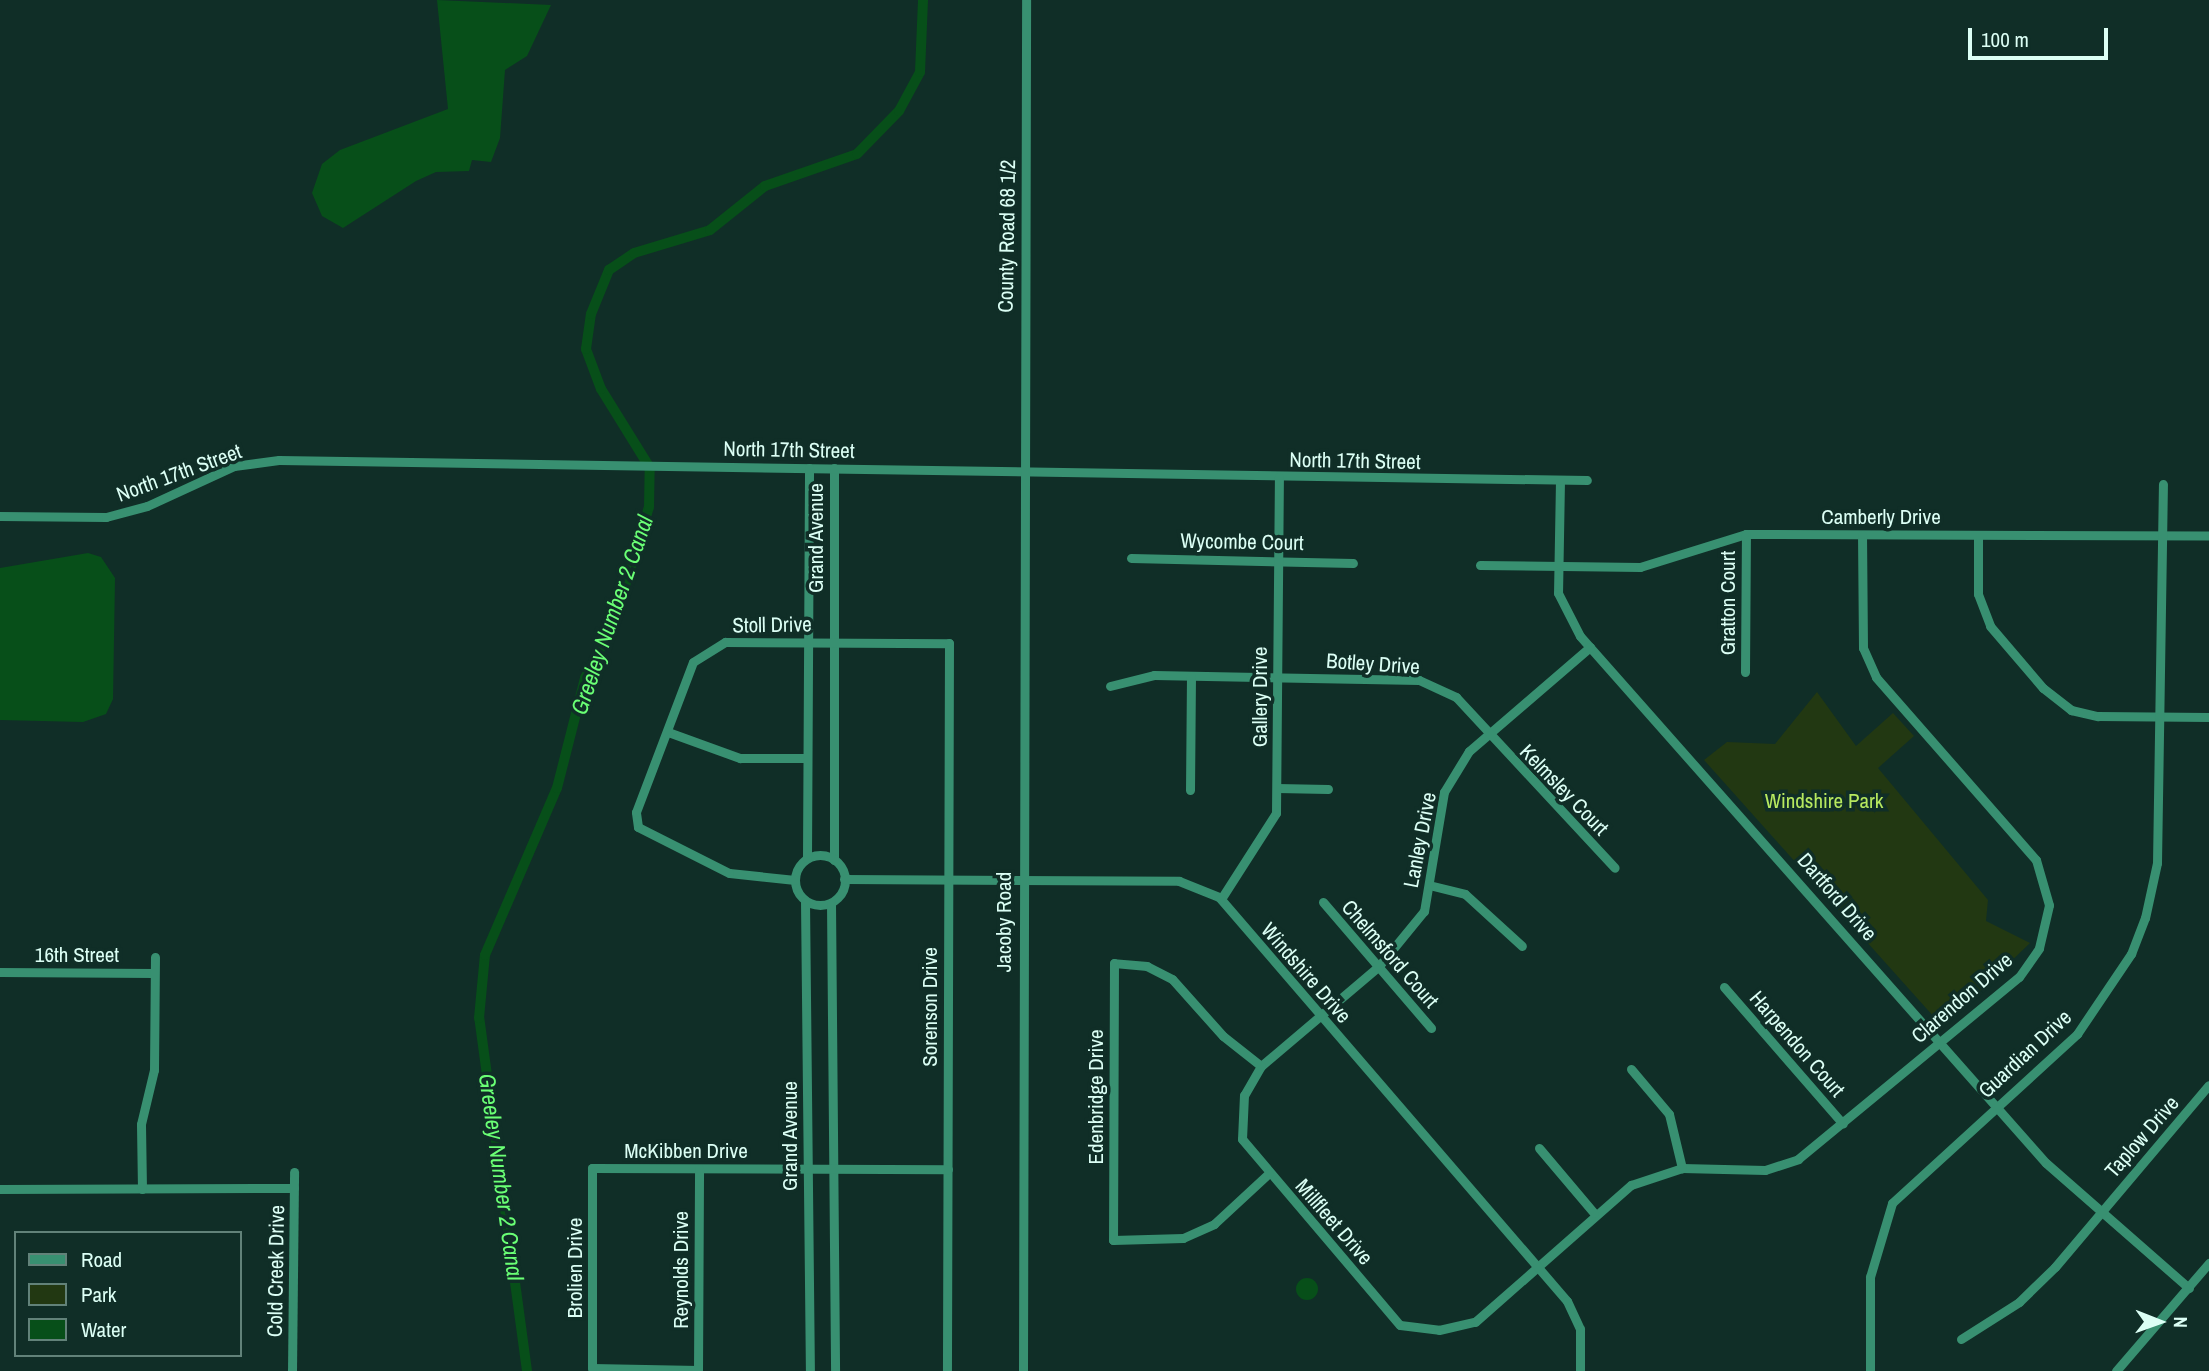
<!DOCTYPE html>
<style>
body{margin:0}
#map{position:relative;width:2209px;height:1371px;overflow:hidden;background:#102e27;font-family:"Archivo Narrow",sans-serif}
div>[style]{position:absolute}
.green>*{inset:0;background:#223812}
.water>*{inset:0;background:#074f19}
.round{border-radius:50%}
.canal>*{height:10px;margin:-5px;padding:0 5px;transform-origin:5px;border-radius:5px;background:#074f19}
.minor>*{height:9px;margin:-4.5px;padding:0 4.5px;transform-origin:4.5px;border-radius:4.5px;background:#389071}
.minor>.ring{margin:-4.5px;padding:0;box-sizing:content-box;background:none;border:9px solid #389071;border-radius:50%}
span{translate:-50% -50%;white-space:nowrap;text-align:center;line-height:1.15;-webkit-text-stroke:7px #102e27;paint-order:stroke}
.street-label{font-size:21px;color:#dcfff5}
.park-label{font-size:21px;color:#b7e95f}
.water-label{font-size:23px;color:#6aff75;font-style:italic}
.legend{position:absolute;left:14px;top:1231px;width:228px;height:126px;box-sizing:border-box;background:#102e27;border:2px solid #628279;margin:0;padding:9px 12px;list-style:none;font-size:21px;color:#dcfff5}
.legend li{display:flex;align-items:center;gap:14px;height:35px}
.legend b{width:35px;border:2px solid #628279}
.north{position:absolute;left:2125px;top:1287px;width:70px;height:70px;-webkit-text-stroke:5px #102e27;paint-order:stroke;rotate:91deg;font-size:19px;font-weight:700;line-height:28px;text-align:center;color:#dcfff5}
.north::after{content:'';display:block;margin:auto;width:24px;height:32px;background:#dcfff5;clip-path:polygon(50% 0,100% 100%,50% 72%,0 100%)}
.scale{position:absolute;left:1968px;top:28px;width:140px;height:32px;box-sizing:border-box;border:4px solid #dcfff5;border-top:0;padding-left:9px;font-size:21px;line-height:24px;white-space:nowrap;color:#dcfff5;-webkit-text-stroke:5px #102e27;paint-order:stroke}
</style>
<div id="map">
<div class="green">
<i style="clip-path:polygon(1817px 692px,1856px 746px,1893px 713px,1914px 736px,1878px 768px,1988px 900px,1986px 921px,2030px 943px,1943px 1027px,1704px 760px,1727px 742px,1775px 744px)"></i>
</div>
<div class="water">
<i style="clip-path:polygon(437px 0,551px 5px,527px 56px,505px 70px,500px 138px,491px 162px,472px 160px,469px 171px,436px 172px,416px 181px,343px 228px,322px 216px,312px 193px,322px 164px,340px 150px,448px 109px)"></i>
<i style="clip-path:polygon(88px 553px,101px 557px,115px 578px,113px 699px,106px 714px,83px 722px,0 720px,0 568px)"></i>
<i class="round" style="left:1296px;top:1278px;width:22px;height:22px"></i>
</div>
<div class="canal">
<i style="left:527px;top:1371px;width:356px;rotate:-97.7deg"></i>
<i style="left:479px;top:1018px;width:63px;rotate:-84.6deg"></i>
<i style="left:485px;top:955px;width:182px;rotate:-66.7deg"></i>
<i style="left:557px;top:788px;width:114px;rotate:-75.7deg"></i>
<i style="left:585px;top:678px;width:63px;rotate:-62.6deg"></i>
<i style="left:614px;top:622px;width:120px;rotate:-73.1deg"></i>
<i style="left:649px;top:507px;width:39px;rotate:-89deg"></i>
<i style="left:650px;top:468px;width:93px;rotate:-121.8deg"></i>
<i style="left:601px;top:389px;width:43px;rotate:-110.6deg"></i>
<i style="left:586px;top:349px;width:35px;rotate:-82deg"></i>
<i style="left:591px;top:314px;width:48px;rotate:-67.8deg"></i>
<i style="left:609px;top:270px;width:30px;rotate:-34deg"></i>
<i style="left:634px;top:253px;width:79px;rotate:-16.8deg"></i>
<i style="left:710px;top:230px;width:70px;rotate:-38.7deg"></i>
<i style="left:765px;top:186px;width:97px;rotate:-19.2deg"></i>
<i style="left:857px;top:154px;width:60px;rotate:-45.7deg"></i>
<i style="left:899px;top:111px;width:44px;rotate:-61.7deg"></i>
<i style="left:920px;top:72px;width:72px;rotate:-87.6deg"></i>
</div>
<div class="minor">
<i style="left:834px;top:468px;width:392px;rotate:90deg"></i>
<i style="left:1560px;top:480px;width:113px;rotate:91deg"></i>
<i style="left:1558px;top:593px;width:48px;rotate:62.9deg"></i>
<i style="left:1580px;top:636px;width:703px;rotate:48.52deg"></i>
<i style="left:2046px;top:1163px;width:190px;rotate:41.2deg"></i>
<i style="left:0;top:516px;width:106px;rotate:0.5deg"></i>
<i style="left:106px;top:517px;width:42px;rotate:-15deg"></i>
<i style="left:147px;top:506px;width:96px;rotate:-24.7deg"></i>
<i style="left:234px;top:466px;width:45px;rotate:-7.6deg"></i>
<i style="left:279px;top:460px;width:1308px;rotate:0.88deg"></i>
<i style="left:1978px;top:535px;width:59px;rotate:90deg"></i>
<i style="left:1978px;top:594px;width:34px;rotate:69deg"></i>
<i style="left:1990px;top:626px;width:82px;rotate:49.5deg"></i>
<i style="left:2043px;top:688px;width:36px;rotate:38deg"></i>
<i style="left:2071px;top:710px;width:28px;rotate:13deg"></i>
<i style="left:2098px;top:716px;width:111px;rotate:0.5deg"></i>
<i style="left:1131px;top:558px;width:222px;rotate:1.3deg"></i>
<i style="left:1480px;top:565px;width:160px;rotate:0.7deg"></i>
<i style="left:1640px;top:567px;width:111px;rotate:-17.3deg"></i>
<i style="left:1746px;top:534px;width:463px;rotate:0.2deg"></i>
<i style="left:1590px;top:647px;width:160px;rotate:139.3deg"></i>
<i style="left:1469px;top:751px;width:48px;rotate:121.4deg"></i>
<i style="left:1444px;top:792px;width:121px;rotate:99.5deg"></i>
<i style="left:1424px;top:911px;width:71px;rotate:129.3deg"></i>
<i style="left:1379px;top:966px;width:155px;rotate:139.7deg"></i>
<i style="left:1261px;top:1066px;width:34px;rotate:120deg"></i>
<i style="left:1244px;top:1095px;width:44px;rotate:92.6deg"></i>
<i style="left:1242px;top:1139px;width:244px;rotate:49.7deg"></i>
<i style="left:1400px;top:1325px;width:39px;rotate:7deg"></i>
<i style="left:1439px;top:1330px;width:37px;rotate:-13deg"></i>
<i style="left:1475px;top:1322px;width:208px;rotate:-41.3deg"></i>
<i style="left:1631px;top:1185px;width:54px;rotate:-18.4deg"></i>
<i style="left:1682px;top:1168px;width:83px;rotate:1.4deg"></i>
<i style="left:1765px;top:1170px;width:35px;rotate:-18deg"></i>
<i style="left:1798px;top:1159px;width:286px;rotate:-39.5deg"></i>
<i style="left:2019px;top:977px;width:35px;rotate:-55deg"></i>
<i style="left:2039px;top:948px;width:44px;rotate:-76.9deg"></i>
<i style="left:2049px;top:905px;width:47px;rotate:-106.1deg"></i>
<i style="left:2036px;top:860px;width:243px;rotate:-131.2deg"></i>
<i style="left:1876px;top:677px;width:32px;rotate:-114deg"></i>
<i style="left:1863px;top:648px;width:113px;rotate:-90.5deg"></i>
<i style="left:1745px;top:672px;width:138px;rotate:-89.6deg"></i>
<i style="left:1110px;top:686px;width:45px;rotate:-14deg"></i>
<i style="left:1154px;top:675px;width:265px;rotate:1.1deg"></i>
<i style="left:1419px;top:680px;width:41px;rotate:24.7deg"></i>
<i style="left:1456px;top:697px;width:233px;rotate:47.1deg"></i>
<i style="left:668px;top:732px;width:77px;rotate:19.9deg"></i>
<i style="left:740px;top:758px;width:67px"></i>
<i style="left:1277px;top:788px;width:51px;rotate:1.1deg"></i>
<i style="left:1190px;top:790px;width:114px;rotate:-89.5deg"></i>
<i class="ring" style="left:795px;top:855px;width:41px;height:41px"></i>
<i style="left:807px;top:858px;width:390px;rotate:-89.7deg"></i>
<i style="left:844px;top:879px;width:335px;rotate:0.3deg"></i>
<i style="left:1179px;top:881px;width:43px;rotate:21.8deg"></i>
<i style="left:1219px;top:897px;width:533px;rotate:49.26deg"></i>
<i style="left:1567px;top:1301px;width:31px;rotate:65deg"></i>
<i style="left:1580px;top:1329px;width:42px;rotate:90deg"></i>
<i style="left:795px;top:880px;width:66px;rotate:-173.9deg"></i>
<i style="left:729px;top:873px;width:102px;rotate:-153.2deg"></i>
<i style="left:638px;top:827px;width:15px;rotate:-98deg"></i>
<i style="left:636px;top:812px;width:160px;rotate:-69.2deg"></i>
<i style="left:693px;top:662px;width:38px;rotate:-32deg"></i>
<i style="left:725px;top:642px;width:224px;rotate:0.3deg"></i>
<i style="left:949px;top:643px;width:728px;rotate:90.16deg"></i>
<i style="left:1429px;top:885px;width:37px;rotate:14deg"></i>
<i style="left:1465px;top:894px;width:77px;rotate:42.4deg"></i>
<i style="left:1221px;top:899px;width:102px;rotate:-57.4deg"></i>
<i style="left:1276px;top:813px;width:336px;rotate:-89.5deg"></i>
<i style="left:805px;top:901px;width:470px;rotate:89.4deg"></i>
<i style="left:1323px;top:902px;width:166px;rotate:49.4deg"></i>
<i style="left:831px;top:903px;width:468px;rotate:89.5deg"></i>
<i style="left:0;top:972px;width:154px;rotate:0.4deg"></i>
<i style="left:1724px;top:987px;width:181px;rotate:49deg"></i>
<i style="left:1261px;top:1066px;width:48px;rotate:-141.7deg"></i>
<i style="left:1223px;top:1036px;width:76px;rotate:-131.8deg"></i>
<i style="left:1172px;top:979px;width:28px;rotate:-153deg"></i>
<i style="left:1147px;top:966px;width:33px;rotate:-175deg"></i>
<i style="left:1114px;top:963px;width:277px;rotate:90.2deg"></i>
<i style="left:1113px;top:1240px;width:70px;rotate:-1.6deg"></i>
<i style="left:1183px;top:1238px;width:34px;rotate:-24deg"></i>
<i style="left:1214px;top:1224px;width:74px;rotate:-42.8deg"></i>
<i style="left:1631px;top:1069px;width:59px;rotate:49.8deg"></i>
<i style="left:1669px;top:1114px;width:56px;rotate:76.5deg"></i>
<i style="left:1539px;top:1148px;width:85px;rotate:49.8deg"></i>
<i style="left:0;top:1189px;width:294px;rotate:-0.2deg"></i>
<i style="left:142px;top:1189px;width:65px;rotate:-90.9deg"></i>
<i style="left:141px;top:1124px;width:56px;rotate:-76.5deg"></i>
<i style="left:154px;top:1070px;width:113px;rotate:-89.5deg"></i>
<i style="left:1961px;top:1339px;width:69px;rotate:-32.5deg"></i>
<i style="left:2019px;top:1302px;width:50px;rotate:-44.2deg"></i>
<i style="left:2055px;top:1267px;width:238px;rotate:-49.8deg"></i>
<i style="left:698px;top:1370px;width:106px;rotate:-178.9deg"></i>
<i style="left:592px;top:1368px;width:200px;rotate:-90deg"></i>
<i style="left:592px;top:1168px;width:356px;rotate:0.2deg"></i>
<i style="left:292px;top:1371px;width:199px;rotate:-89.4deg"></i>
<i style="left:698px;top:1371px;width:202px;rotate:-89.7deg"></i>
<i style="left:1023px;top:1371px;width:1371px;rotate:-89.87deg"></i>
<i style="left:1870px;top:1371px;width:94px;rotate:-90deg"></i>
<i style="left:1870px;top:1277px;width:77px;rotate:-73.4deg"></i>
<i style="left:1892px;top:1203px;width:251px;rotate:-42.4deg"></i>
<i style="left:2077px;top:1034px;width:97px;rotate:-56deg"></i>
<i style="left:2131px;top:954px;width:39px;rotate:-69deg"></i>
<i style="left:2145px;top:918px;width:56px;rotate:-77.7deg"></i>
<i style="left:2157px;top:863px;width:379px;rotate:-89.1deg"></i>
<i style="left:2116px;top:1371px;width:143px;rotate:-49.3deg"></i>
</div>
<div class="street-label">
<span style="left:1007px;top:236px;rotate:-89deg">County Road 68 1/2</span>
<span style="left:789px;top:450px;rotate:1deg">North 17th Street</span>
<span style="left:1355px;top:461px;rotate:1deg">North 17th Street</span>
<span style="left:179px;top:473px;rotate:-20deg">North 17th Street</span>
<span style="left:1881px;top:517px">Camberly Drive</span>
<span style="left:816px;top:538px;rotate:-90deg">Grand Avenue</span>
<span style="left:1242px;top:542px;rotate:1deg">Wycombe Court</span>
<span style="left:1728px;top:603px;rotate:-90deg">Gratton Court</span>
<span style="left:772px;top:625px;rotate:-1deg">Stoll Drive</span>
<span style="left:1373px;top:664px;rotate:4deg">Botley Drive</span>
<span style="left:1260px;top:697px;rotate:-90deg">Gallery Drive</span>
<span style="left:1564px;top:790px;rotate:46deg">Kelmsley Court</span>
<span style="left:1420px;top:840px;rotate:-79deg">Lanley Drive</span>
<span style="left:1837px;top:897px;rotate:49deg">Dartford Drive</span>
<span style="left:1004px;top:922px;rotate:-90deg">Jacoby Road</span>
<span style="left:1390px;top:954px;rotate:49deg">Chelmsford Court</span>
<span style="left:77px;top:955px">16th Street</span>
<span style="left:1306px;top:973px;rotate:49deg">Windshire Drive</span>
<span style="left:1962px;top:998px;rotate:-41deg">Clarendon Drive</span>
<span style="left:930px;top:1007px;rotate:-90deg">Sorenson Drive</span>
<span style="left:1797px;top:1044px;rotate:49deg">Harpendon Court</span>
<span style="left:2025px;top:1054px;rotate:-43deg">Guardian Drive</span>
<span style="left:1096px;top:1097px;rotate:-90deg">Edenbridge Drive</span>
<span style="left:790px;top:1136px;rotate:-90deg">Grand Avenue</span>
<span style="left:2142px;top:1137px;rotate:-49deg">Taplow Drive</span>
<span style="left:686px;top:1151px">McKibben Drive</span>
<span style="left:1334px;top:1222px;rotate:49deg">Millfleet Drive</span>
<span style="left:575px;top:1268px;rotate:-90deg">Brolien Drive</span>
<span style="left:681px;top:1270px;rotate:-90deg">Reynolds Drive</span>
<span style="left:276px;top:1271px;rotate:-89deg">Cold Creek Drive</span>
</div>
<div class="park-label">
<span style="left:1824px;top:801px">Windshire Park</span>
</div>
<div class="water-label">
<span style="left:612px;top:615px;rotate:-71deg">Greeley Number 2 Canal</span>
<span style="left:501px;top:1177px;rotate:82deg">Greeley Number 2 Canal</span>
</div>
<ul class="legend">
<li><b style="height:9px;background:#389071"></b>Road</li>
<li><b style="height:19px;background:#223812"></b>Park</li>
<li><b style="height:19px;background:#074f19"></b>Water</li>
</ul>
<div class="north">N</div>
<div class="scale">100 m</div>
</div>
